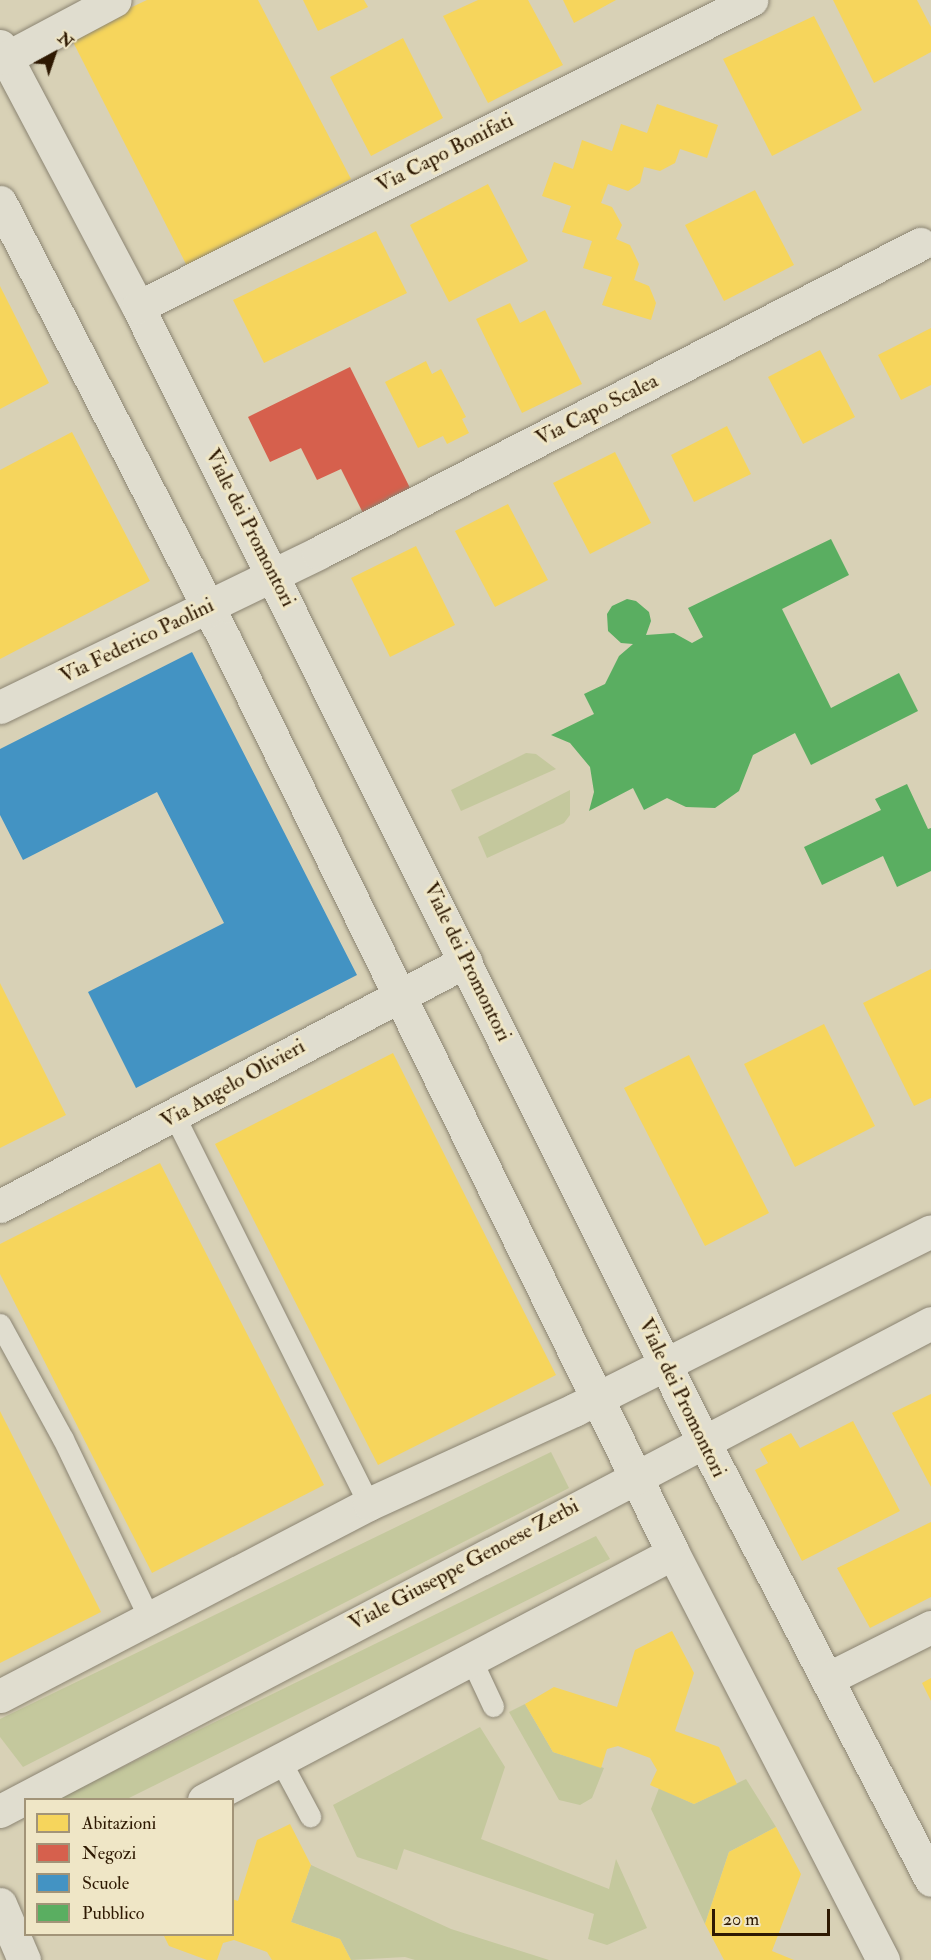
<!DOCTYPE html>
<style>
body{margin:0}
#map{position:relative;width:931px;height:1960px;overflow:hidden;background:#d8d1b6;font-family:"IM FELL Double Pica",serif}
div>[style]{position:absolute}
.green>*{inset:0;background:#c4c89d}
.homes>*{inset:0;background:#f6d55c}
.shops>*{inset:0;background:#d6604d}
.schools>*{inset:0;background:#4393c3}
.public>*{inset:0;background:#5aae61}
.roads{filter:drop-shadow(0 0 2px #8b8472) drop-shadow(0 0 2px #8b8472)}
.service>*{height:21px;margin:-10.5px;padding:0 10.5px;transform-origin:10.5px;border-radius:10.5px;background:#e0ddcf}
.minor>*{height:33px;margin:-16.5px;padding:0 16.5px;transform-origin:16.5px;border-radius:16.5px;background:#e0ddcf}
span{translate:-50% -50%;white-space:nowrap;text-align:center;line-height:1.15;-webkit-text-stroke:6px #efe6c6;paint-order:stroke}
.street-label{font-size:21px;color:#2e1902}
.legend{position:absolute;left:24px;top:1798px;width:210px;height:138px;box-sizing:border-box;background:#efe6c6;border:2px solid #a29478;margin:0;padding:8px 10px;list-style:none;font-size:18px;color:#2e1902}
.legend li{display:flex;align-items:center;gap:12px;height:30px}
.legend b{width:30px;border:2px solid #a29478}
.north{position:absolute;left:24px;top:24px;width:60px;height:60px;-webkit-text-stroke:4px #efe6c6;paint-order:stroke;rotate:40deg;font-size:16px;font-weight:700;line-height:24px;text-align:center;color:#2e1902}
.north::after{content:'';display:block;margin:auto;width:21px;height:27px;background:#2e1902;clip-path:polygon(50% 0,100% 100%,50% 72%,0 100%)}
.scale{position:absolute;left:712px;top:1909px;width:118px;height:27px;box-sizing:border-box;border:3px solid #2e1902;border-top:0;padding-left:8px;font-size:18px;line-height:21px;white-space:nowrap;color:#2e1902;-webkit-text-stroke:4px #efe6c6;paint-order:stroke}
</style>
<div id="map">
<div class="green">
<i style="clip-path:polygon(526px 753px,536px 754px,556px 769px,461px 811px,451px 790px)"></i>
<i style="clip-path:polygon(570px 790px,570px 815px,564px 823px,487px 858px,478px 837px)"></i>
<i style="clip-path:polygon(551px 1452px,569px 1488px,23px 1767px,0 1737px,0 1719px)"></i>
<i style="clip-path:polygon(596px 1536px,610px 1559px,127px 1799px,55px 1800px)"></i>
<i style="clip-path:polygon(525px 1704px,553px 1752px,604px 1768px,592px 1798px,580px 1805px,559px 1800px,509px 1712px)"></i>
<i style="clip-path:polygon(480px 1727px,505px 1767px,481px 1839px,609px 1889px,616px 1859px,647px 1928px,607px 1945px,588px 1939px,594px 1914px,404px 1849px,397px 1870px,357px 1857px,333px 1805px)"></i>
<i style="clip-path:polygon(746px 1779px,776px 1827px,729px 1852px,705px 1924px,651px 1809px,659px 1788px,694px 1804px)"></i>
<i style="clip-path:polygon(311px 1865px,451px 1929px,549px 1960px,415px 1960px,405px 1957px,351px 1960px,340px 1939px,291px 1922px)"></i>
</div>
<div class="homes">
<i style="clip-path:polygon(147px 0,258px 0,351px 179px,187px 266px,70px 36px)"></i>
<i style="clip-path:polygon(303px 0,364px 0,368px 7px,318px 31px)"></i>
<i style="clip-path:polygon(478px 0,528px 0,563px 65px,488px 103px,443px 16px)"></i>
<i style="clip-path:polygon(563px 0,616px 0,574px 23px)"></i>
<i style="clip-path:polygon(833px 0,917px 0,931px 27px,931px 52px,874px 83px)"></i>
<i style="clip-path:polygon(814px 16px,862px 110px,772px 156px,723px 59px)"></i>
<i style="clip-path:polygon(403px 38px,443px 118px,371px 156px,330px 77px)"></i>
<i style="clip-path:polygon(657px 104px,718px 125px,707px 158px,680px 149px,675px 163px,660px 171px,644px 167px,640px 183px,628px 191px,608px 184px,601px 203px,612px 207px,622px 225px,616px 239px,630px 245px,639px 264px,634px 280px,649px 286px,656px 303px,651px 320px,602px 305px,612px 277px,583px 268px,592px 241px,562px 232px,571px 206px,542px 196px,554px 162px,573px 169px,582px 140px,612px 151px,621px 124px,647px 133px)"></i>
<i style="clip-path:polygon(488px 184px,528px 261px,449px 302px,410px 225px)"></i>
<i style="clip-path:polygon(755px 190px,794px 265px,724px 301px,685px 225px)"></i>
<i style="clip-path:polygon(376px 231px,407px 293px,264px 363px,233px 300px)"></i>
<i style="clip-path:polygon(0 286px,49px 383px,0 409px)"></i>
<i style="clip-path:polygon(510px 303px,520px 323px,545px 310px,582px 384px,522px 413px,476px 319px)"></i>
<i style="clip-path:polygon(931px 328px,931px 385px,901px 400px,878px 355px)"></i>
<i style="clip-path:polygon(820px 350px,855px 417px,803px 444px,768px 377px)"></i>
<i style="clip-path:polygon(426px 361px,432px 374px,441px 369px,466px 417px,462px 419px,469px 433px,447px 444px,443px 436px,418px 448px,385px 382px)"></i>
<i style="clip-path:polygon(727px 426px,751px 474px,694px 502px,671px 455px)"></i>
<i style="clip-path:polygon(72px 432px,150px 581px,0 659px,0 470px)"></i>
<i style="clip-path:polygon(615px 452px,651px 523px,590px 554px,553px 483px)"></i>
<i style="clip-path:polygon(508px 504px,548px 580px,495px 607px,455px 531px)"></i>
<i style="clip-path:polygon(416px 546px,455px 625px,390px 657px,351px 578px)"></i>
<i style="clip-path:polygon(931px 969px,931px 1098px,914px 1106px,863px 1003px)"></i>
<i style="clip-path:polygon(0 983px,66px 1115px,0 1148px)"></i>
<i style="clip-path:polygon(824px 1024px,875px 1126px,795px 1167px,744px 1064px)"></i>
<i style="clip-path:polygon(393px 1053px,556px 1375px,378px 1465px,215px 1144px)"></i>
<i style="clip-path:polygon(689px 1055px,769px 1213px,705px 1246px,624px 1088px)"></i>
<i style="clip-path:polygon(160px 1163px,324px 1485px,152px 1573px,0 1274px,0 1244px)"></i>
<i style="clip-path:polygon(931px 1394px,931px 1487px,892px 1413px)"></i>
<i style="clip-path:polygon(0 1411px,101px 1612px,0 1663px)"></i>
<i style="clip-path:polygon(853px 1421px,900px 1511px,802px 1561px,755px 1470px,768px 1463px,760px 1449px,791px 1433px,800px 1448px)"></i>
<i style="clip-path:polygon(931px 1522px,931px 1597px,870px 1628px,837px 1568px)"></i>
<i style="clip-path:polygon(672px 1631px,694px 1673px,675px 1731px,719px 1747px,737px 1784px,694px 1804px,650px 1785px,657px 1770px,650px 1758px,618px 1746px,607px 1749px,601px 1768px,553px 1752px,525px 1704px,554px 1687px,617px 1707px,635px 1650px)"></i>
<i style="clip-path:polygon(931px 1678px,931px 1701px,922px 1683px)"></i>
<i style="clip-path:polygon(290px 1824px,311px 1865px,291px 1922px,340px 1939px,351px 1960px,272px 1960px,267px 1952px,234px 1940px,223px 1943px,217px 1960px,207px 1960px,169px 1946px,163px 1934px,232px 1934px,232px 1899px,238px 1901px,257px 1840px)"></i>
<i style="clip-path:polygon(776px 1827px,801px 1874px,772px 1951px,794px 1960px,724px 1960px,705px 1924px,729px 1852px)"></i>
</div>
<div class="shops">
<i style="clip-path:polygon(350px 367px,411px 490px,363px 513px,341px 469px,317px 480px,301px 448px,270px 462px,248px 417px)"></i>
</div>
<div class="schools">
<i style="clip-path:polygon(192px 652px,357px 975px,136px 1088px,88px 992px,224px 923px,157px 792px,23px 860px,0 815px,0 749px)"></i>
</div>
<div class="public">
<i style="clip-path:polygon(831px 539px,849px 575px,782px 609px,831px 708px,899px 673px,918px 711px,811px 765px,795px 733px,753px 755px,739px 791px,715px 808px,686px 807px,667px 798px,644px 810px,633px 788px,589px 811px,594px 792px,590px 767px,570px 743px,551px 735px,594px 714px,584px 694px,605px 684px,619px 656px,633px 644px,621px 643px,608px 631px,607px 614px,612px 606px,627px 599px,636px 601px,649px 612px,651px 621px,646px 635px,674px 633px,692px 643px,703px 637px,688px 608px)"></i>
<i style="clip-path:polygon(907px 784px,928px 829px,931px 828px,931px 871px,897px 887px,883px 856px,822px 885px,804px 847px,881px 810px,875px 799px)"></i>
</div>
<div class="roads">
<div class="service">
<i style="left:175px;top:1117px;width:433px;rotate:63.4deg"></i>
<i style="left:0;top:1324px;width:131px;rotate:61.3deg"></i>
<i style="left:63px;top:1439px;width:199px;rotate:64.3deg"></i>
<i style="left:471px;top:1659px;width:52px;rotate:64.9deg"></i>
<i style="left:280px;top:1760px;width:64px;rotate:61.8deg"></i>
</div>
<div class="minor">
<i style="left:0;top:46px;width:295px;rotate:62.1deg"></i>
<i style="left:138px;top:307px;width:1268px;rotate:63.5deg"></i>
<i style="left:704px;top:1442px;width:493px;rotate:62.6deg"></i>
<i style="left:6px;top:58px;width:123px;rotate:-28deg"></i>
<i style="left:0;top:202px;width:490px;rotate:62.8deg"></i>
<i style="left:224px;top:638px;width:1019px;rotate:63.86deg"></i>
<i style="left:673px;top:1553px;width:458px;rotate:62.7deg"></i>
<i style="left:138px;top:307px;width:686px;rotate:-26.6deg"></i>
<i style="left:0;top:707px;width:353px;rotate:-25.8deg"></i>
<i style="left:318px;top:553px;width:677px;rotate:-27.17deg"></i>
<i style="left:0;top:1206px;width:526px;rotate:-27.73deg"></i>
<i style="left:827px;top:1679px;width:116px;rotate:-26.6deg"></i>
<i style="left:0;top:1696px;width:416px;rotate:-27.5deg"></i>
<i style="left:369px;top:1504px;width:226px;rotate:-24.6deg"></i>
<i style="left:574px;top:1410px;width:399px;rotate:-26.6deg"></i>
<i style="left:204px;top:1800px;width:530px;rotate:-27.77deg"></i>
<i style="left:0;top:1811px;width:1051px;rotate:-27.66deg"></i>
<i style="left:0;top:1904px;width:61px;rotate:66.8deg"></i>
</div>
</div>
<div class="street-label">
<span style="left:445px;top:153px;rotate:-27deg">Via Capo Bonifati</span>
<span style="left:597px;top:410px;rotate:-27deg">Via Capo Scalea</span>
<span style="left:250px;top:528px;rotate:63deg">Viale dei Promontori</span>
<span style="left:137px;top:641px;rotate:-26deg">Via Federico Paolini</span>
<span style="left:467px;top:962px;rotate:64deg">Viale dei Promontori</span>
<span style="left:233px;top:1084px;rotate:-29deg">Via Angelo Olivieri</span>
<span style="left:682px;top:1398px;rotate:64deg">Viale dei Promontori</span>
<span style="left:464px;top:1565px;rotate:-28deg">Viale Giuseppe Genoese Zerbi</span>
</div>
<ul class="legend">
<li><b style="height:16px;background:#f6d55c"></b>Abitazioni</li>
<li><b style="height:16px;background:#d6604d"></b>Negozi</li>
<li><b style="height:16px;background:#4393c3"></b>Scuole</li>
<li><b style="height:16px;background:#5aae61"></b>Pubblico</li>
</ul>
<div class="north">N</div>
<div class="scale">20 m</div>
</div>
